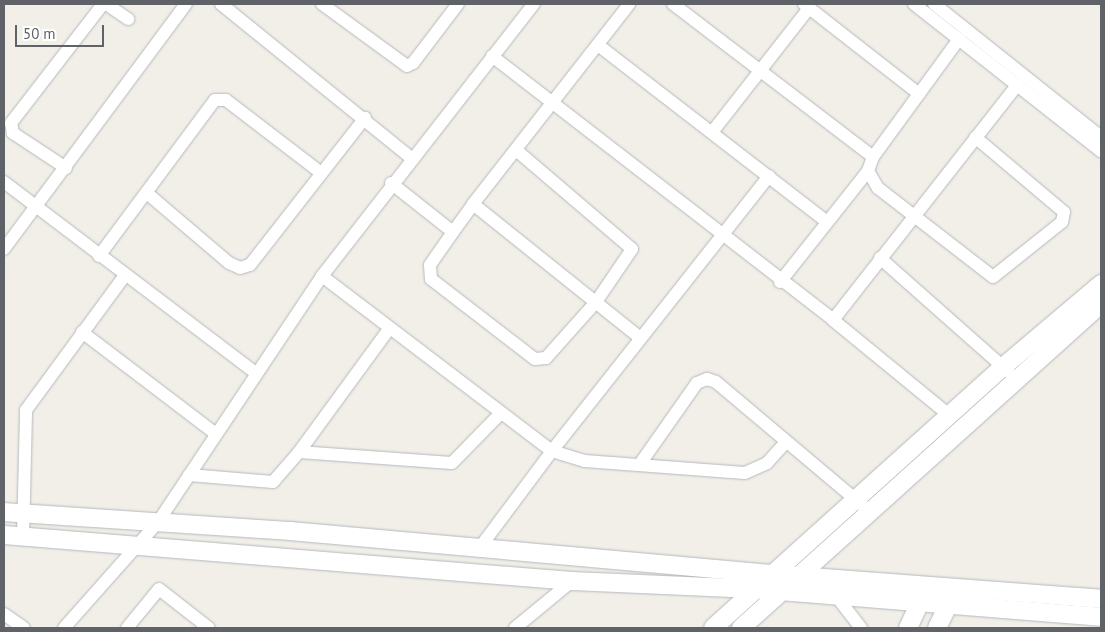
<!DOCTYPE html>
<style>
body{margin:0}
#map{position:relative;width:1105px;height:632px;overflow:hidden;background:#f1efe8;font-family:"PT Sans",sans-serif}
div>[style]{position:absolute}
.roads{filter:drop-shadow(0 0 1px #b5b8bc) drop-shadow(0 0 1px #b5b8bc)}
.street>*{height:12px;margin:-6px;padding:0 6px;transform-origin:6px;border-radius:6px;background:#fff}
.secondary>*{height:18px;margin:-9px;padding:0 9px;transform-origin:9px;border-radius:9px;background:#fff}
span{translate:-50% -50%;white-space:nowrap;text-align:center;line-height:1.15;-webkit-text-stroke:4px #fff;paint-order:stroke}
.frame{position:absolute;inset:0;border:5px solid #5f6368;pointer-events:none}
.scale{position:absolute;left:15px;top:25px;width:89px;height:22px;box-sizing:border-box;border:2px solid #5f6368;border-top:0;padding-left:6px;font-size:15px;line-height:18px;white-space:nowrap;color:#5f6368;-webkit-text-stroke:4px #fff;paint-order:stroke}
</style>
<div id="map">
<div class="roads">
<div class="street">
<i style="left:106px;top:4px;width:27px;rotate:34deg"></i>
<i style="left:221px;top:4px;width:245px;rotate:39deg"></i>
<i style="left:322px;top:4px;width:105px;rotate:36.1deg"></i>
<i style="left:407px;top:66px;width:7px;rotate:-27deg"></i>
<i style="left:413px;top:63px;width:74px;rotate:-52.7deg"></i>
<i style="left:673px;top:4px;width:252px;rotate:37.4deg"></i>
<i style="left:873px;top:157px;width:15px;rotate:110deg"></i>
<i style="left:868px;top:171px;width:20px;rotate:60deg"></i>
<i style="left:878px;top:188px;width:145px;rotate:37.7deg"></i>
<i style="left:993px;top:277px;width:88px;rotate:-38.6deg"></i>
<i style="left:1062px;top:222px;width:10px;rotate:-79deg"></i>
<i style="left:1064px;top:212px;width:116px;rotate:-139.9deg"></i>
<i style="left:804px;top:4px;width:146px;rotate:38deg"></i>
<i style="left:914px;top:4px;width:238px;rotate:38.2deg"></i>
<i style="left:934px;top:4px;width:213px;rotate:38.5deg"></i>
<i style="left:598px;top:45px;width:288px;rotate:37.7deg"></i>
<i style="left:492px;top:56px;width:431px;rotate:37.7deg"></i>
<i style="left:833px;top:320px;width:150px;rotate:39.3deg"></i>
<i style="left:713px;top:131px;width:156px;rotate:-52deg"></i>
<i style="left:873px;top:157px;width:146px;rotate:-53.9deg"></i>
<i style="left:66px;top:168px;width:64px;rotate:-146.6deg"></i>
<i style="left:13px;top:133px;width:10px;rotate:-101deg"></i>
<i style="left:11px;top:123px;width:150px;rotate:-52.3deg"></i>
<i style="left:769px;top:176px;width:350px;rotate:128.3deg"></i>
<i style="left:552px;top:451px;width:34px;rotate:17deg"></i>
<i style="left:585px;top:461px;width:160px;rotate:4.3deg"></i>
<i style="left:745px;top:473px;width:24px;rotate:-24deg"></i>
<i style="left:767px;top:463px;width:28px;rotate:-48deg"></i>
<i style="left:4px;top:182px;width:316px;rotate:37.2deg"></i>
<i style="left:391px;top:183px;width:79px;rotate:38.3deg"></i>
<i style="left:453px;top:232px;width:34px;rotate:-54deg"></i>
<i style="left:473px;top:204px;width:214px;rotate:38.7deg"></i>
<i style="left:148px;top:194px;width:106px;rotate:40.4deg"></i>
<i style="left:229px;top:263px;width:12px;rotate:24deg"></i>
<i style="left:240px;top:268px;width:10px;rotate:-17deg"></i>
<i style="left:250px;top:265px;width:187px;rotate:-52deg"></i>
<i style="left:473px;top:204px;width:254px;rotate:-52deg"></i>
<i style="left:453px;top:232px;width:40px;rotate:124.9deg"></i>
<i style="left:430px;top:265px;width:14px;rotate:86deg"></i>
<i style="left:431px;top:279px;width:131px;rotate:37.6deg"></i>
<i style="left:535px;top:359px;width:11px;rotate:-5deg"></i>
<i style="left:546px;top:358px;width:75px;rotate:-48.2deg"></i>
<i style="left:596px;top:302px;width:64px;rotate:-55.8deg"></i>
<i style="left:632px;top:249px;width:153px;rotate:-139.5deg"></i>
<i style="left:4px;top:249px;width:305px;rotate:-53.4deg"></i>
<i style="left:99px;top:256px;width:194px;rotate:-53.4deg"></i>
<i style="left:215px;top:100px;width:11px"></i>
<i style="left:226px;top:100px;width:118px;rotate:37.5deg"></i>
<i style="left:880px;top:258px;width:172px;rotate:41.5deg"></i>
<i style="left:322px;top:276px;width:289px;rotate:37.3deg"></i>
<i style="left:552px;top:451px;width:124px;rotate:126.8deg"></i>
<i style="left:780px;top:282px;width:142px;rotate:-51.6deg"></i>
<i style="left:833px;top:320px;width:298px;rotate:-51.9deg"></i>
<i style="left:82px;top:332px;width:168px;rotate:37.3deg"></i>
<i style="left:299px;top:452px;width:153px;rotate:4.1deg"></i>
<i style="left:452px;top:463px;width:70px;rotate:-45.6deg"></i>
<i style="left:640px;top:464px;width:99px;rotate:-54.9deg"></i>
<i style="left:697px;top:383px;width:11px;rotate:-22deg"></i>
<i style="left:707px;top:379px;width:9px;rotate:18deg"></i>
<i style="left:716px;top:382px;width:191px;rotate:40.1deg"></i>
<i style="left:189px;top:475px;width:84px;rotate:4.8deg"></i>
<i style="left:273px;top:482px;width:40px;rotate:-49deg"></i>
<i style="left:299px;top:452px;width:152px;rotate:-53.8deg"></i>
<i style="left:23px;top:536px;width:126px;rotate:-88.6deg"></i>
<i style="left:26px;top:410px;width:167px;rotate:-53.7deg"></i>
<i style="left:833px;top:592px;width:46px;rotate:52.1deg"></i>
<i style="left:4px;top:614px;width:24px;rotate:35deg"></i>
<i style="left:64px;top:628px;width:142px;rotate:-48.4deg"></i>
<i style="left:158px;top:522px;width:296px;rotate:-56.3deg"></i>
<i style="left:322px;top:276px;width:345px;rotate:-52.1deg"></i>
<i style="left:127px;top:628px;width:50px;rotate:-50.6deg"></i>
<i style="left:159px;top:589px;width:63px;rotate:38deg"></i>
<i style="left:515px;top:628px;width:74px;rotate:-39.5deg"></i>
</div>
<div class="secondary">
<i style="left:4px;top:512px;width:287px;rotate:3.8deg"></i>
<i style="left:290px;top:531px;width:483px;rotate:5.1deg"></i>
<i style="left:771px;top:574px;width:331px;rotate:4.3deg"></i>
<i style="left:4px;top:535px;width:570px;rotate:4.63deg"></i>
<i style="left:572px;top:581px;width:183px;rotate:2.5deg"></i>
<i style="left:755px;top:589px;width:347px;rotate:4.6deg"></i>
<i style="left:713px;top:628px;width:392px;rotate:-42deg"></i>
<i style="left:1004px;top:366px;width:127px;rotate:-40.2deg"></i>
<i style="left:741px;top:628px;width:484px;rotate:-42deg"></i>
<i style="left:908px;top:628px;width:29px;rotate:-65deg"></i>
<i style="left:937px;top:628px;width:25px;rotate:-64deg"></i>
</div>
</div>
<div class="frame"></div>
<div class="scale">50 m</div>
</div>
